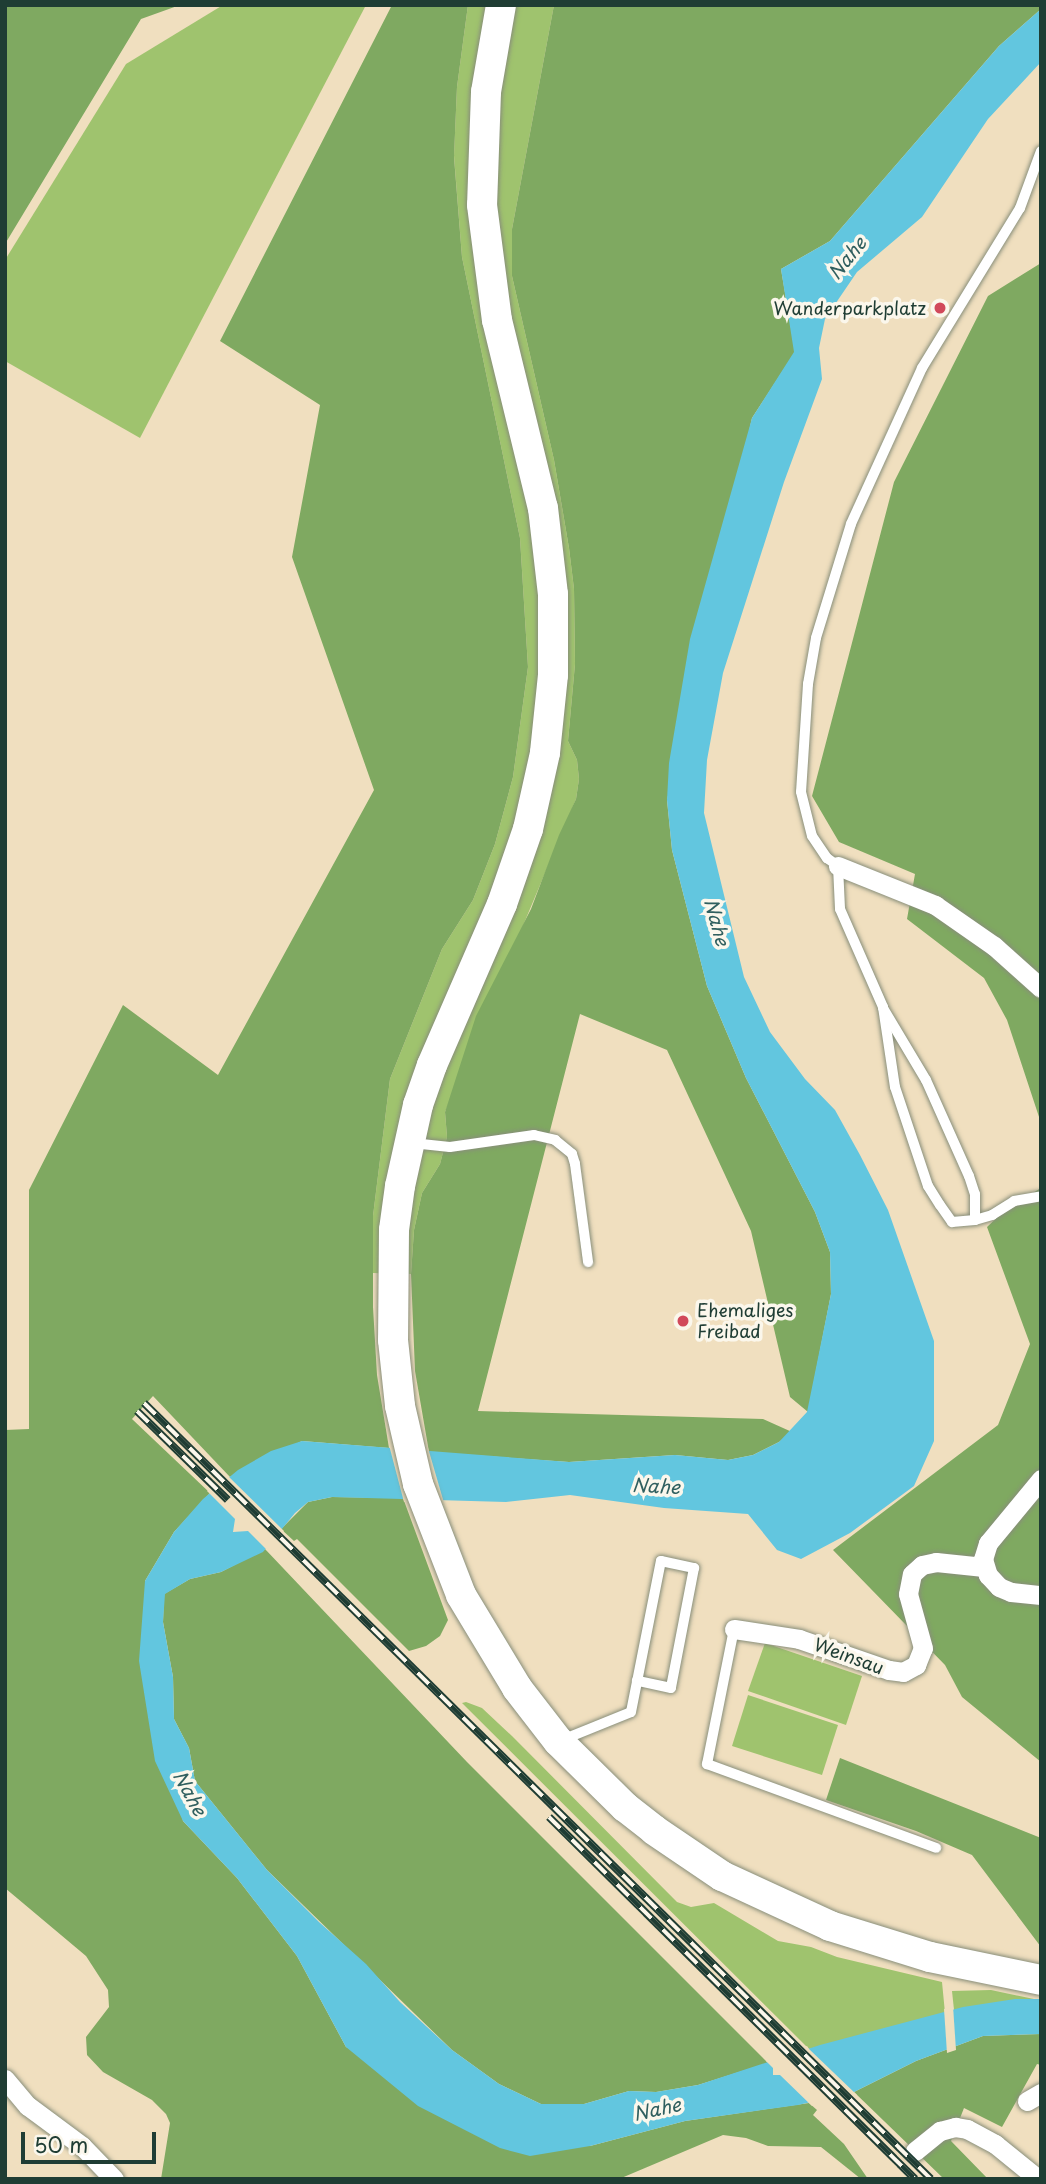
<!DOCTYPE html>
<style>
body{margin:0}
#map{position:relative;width:1046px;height:2184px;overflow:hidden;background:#f0dfbf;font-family:"Playpen Sans",sans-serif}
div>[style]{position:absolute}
.green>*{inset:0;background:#9fc36e}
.forest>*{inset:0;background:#7fa961}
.water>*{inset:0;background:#62c6df}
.pier>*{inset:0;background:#f0dfbf}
.roads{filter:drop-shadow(0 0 2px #888e7a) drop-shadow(0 0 2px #888e7a)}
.service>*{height:10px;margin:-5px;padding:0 5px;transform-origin:5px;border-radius:5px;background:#fff}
.minor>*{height:19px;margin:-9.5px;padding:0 9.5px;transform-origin:9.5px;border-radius:9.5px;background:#fff}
.primary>*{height:30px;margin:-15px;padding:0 15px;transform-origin:15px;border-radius:15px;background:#fff}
.rail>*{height:8px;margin-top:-4px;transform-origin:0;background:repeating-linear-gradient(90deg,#fbf7ec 0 16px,#1f3d34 0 32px);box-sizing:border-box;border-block:2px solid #1f3d34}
.dots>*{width:19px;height:19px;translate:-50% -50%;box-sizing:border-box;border:4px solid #fbf7ec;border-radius:50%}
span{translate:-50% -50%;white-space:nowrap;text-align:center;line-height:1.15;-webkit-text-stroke:7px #fbf7ec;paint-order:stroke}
.poi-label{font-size:18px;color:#1f3d34}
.right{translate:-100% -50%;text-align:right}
.left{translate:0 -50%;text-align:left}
.street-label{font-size:18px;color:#1f3d34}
.water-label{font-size:19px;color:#305f5f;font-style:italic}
.frame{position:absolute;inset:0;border:7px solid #1f3d34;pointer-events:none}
.scale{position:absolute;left:21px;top:2132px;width:135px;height:32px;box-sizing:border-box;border:4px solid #1f3d34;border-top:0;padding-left:9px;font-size:21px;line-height:24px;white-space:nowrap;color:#1f3d34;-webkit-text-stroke:5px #fbf7ec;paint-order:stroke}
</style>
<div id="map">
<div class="green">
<i style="clip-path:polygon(223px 5px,366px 5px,140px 438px,5px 361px,5px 260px,126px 64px)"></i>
<i style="clip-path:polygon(468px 5px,554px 5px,512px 229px,512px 276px,554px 460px,569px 548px,574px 589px,575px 664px,568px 741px,577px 760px,579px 779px,576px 799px,445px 1112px,447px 1137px,440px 1164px,422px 1193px,414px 1230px,411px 1274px,373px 1273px,373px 1216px,390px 1079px,442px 949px,473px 900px,495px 844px,513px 777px,528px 667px,520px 538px,462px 257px,454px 156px,457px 87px)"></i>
<i style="clip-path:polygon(765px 1643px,862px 1676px,846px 1725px,748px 1691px)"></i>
<i style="clip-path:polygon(748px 1695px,838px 1725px,822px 1775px,732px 1746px)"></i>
<i style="clip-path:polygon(466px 1702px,482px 1708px,512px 1736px,677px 1902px,691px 1907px,714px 1903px,778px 1941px,811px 1947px,837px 1957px,942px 1982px,945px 2013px,809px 2049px,462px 1703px)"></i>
<i style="clip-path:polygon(991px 1990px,1034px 1999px,954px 2010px,952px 1991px)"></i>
</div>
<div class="forest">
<i style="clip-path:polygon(5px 5px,180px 5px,141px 19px,5px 244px)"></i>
<i style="clip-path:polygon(392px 5px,468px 5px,457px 87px,454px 157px,462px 257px,520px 538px,528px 667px,513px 777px,495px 844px,473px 900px,442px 949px,390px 1079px,373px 1216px,373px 1307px,377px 1375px,389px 1448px,302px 1441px,230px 1477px,153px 1396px,132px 1419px,210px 1493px,174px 1532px,145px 1581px,183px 1821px,237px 1878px,297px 1956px,346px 2047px,590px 2146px,685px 2121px,809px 2103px,817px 2110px,813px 2115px,844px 2144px,868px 2179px,861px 2179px,821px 2147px,768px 2146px,746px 2138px,723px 2135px,619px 2179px,161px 2179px,170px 2123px,166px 2114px,152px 2100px,103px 2072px,87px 2055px,86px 2037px,109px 2007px,108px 1990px,86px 1956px,5px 1888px,5px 1430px,29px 1429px,29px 1190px,123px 1005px,218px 1075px,374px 790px,292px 557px,320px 405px,220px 341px)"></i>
<i style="clip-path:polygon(554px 5px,1041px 5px,1041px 9px,999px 46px,830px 241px,781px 269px,795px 352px,752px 418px,667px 800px,672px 850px,707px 986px,746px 1078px,815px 1212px,830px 1252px,831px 1294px,808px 1412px,790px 1397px,751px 1231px,667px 1050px,580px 1014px,478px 1411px,763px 1419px,792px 1432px,779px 1442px,753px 1455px,728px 1460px,675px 1455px,569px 1462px,429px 1452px,415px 1371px,411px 1274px,414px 1230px,422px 1193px,440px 1164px,447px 1137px,445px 1112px,476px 1016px,531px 909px,559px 835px,576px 799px,579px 779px,577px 760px,568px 741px,575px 664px,574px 589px,569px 548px,554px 460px,512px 276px,512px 229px)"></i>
<i style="clip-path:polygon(1041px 263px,1041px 1123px,1007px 1020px,984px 978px,907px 919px,915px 874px,839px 842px,812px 796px,894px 482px,988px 296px)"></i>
<i style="clip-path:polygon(1041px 1188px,1041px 1762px,962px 1697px,945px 1665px,833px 1550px,998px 1425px,1030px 1344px,987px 1227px,1006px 1209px)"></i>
<i style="clip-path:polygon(332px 1497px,403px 1498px,448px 1620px,440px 1636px,426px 1646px,409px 1651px,297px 1539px,294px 1541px,281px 1529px,308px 1502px)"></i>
<i style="clip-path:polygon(265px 1549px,467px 1762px,768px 2063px,698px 2085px,656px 2092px,629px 2091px,584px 2104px,541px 2104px,499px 2084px,452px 2050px,267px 1870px,195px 1781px,189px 1748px,174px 1719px,173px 1677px,163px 1622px,164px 1594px,190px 1579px,221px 1572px)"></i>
<i style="clip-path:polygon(840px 1758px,1041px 1838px,1041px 1947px,972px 1855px,916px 1831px,826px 1800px)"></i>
<i style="clip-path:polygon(1041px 2034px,1041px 2065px,1037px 2064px,1002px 2127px,964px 2108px,951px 2141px,988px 2179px,944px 2179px,854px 2092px,916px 2061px,983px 2036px)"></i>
</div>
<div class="water">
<i style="clip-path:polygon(1041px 9px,1041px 62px,988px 119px,922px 217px,857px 272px,825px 319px,819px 348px,822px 379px,784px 482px,723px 673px,707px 760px,704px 813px,744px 977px,770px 1032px,805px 1079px,835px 1110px,860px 1155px,888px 1210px,934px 1341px,934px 1441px,914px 1486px,850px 1533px,801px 1559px,777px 1550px,748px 1514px,664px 1508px,570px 1495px,506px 1502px,332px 1497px,308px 1502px,295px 1513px,263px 1552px,221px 1572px,190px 1579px,165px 1594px,163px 1622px,173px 1677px,174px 1719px,189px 1748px,195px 1781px,267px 1870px,319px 1922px,366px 1964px,400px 2002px,452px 2050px,499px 2084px,541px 2104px,584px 2104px,629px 2091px,656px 2092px,698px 2085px,820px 2045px,963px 2007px,1015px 1999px,1041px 1999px,1041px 2034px,983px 2036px,916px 2061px,854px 2092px,798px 2105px,685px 2121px,590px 2146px,530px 2156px,500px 2148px,418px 2106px,346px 2047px,297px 1956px,237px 1878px,183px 1821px,155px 1761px,139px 1661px,145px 1581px,174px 1532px,203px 1499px,238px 1470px,271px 1451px,302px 1441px,569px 1462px,675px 1455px,728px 1460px,753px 1455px,779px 1442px,807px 1412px,831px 1294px,830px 1252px,815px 1212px,746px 1078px,707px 986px,672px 850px,667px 800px,669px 763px,690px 639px,752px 418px,794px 352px,781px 269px,830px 241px,999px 46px)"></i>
</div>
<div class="pier">
<i style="clip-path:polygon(389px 1445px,428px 1448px,444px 1503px,404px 1502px)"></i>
<i style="clip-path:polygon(227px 1475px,284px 1531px,268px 1551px,248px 1531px,233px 1532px,235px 1519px,207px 1491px)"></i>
<i style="clip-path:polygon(953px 2006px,956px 2050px,947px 2053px,944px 2009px)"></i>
<i style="clip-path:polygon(807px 2046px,809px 2049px,857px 2095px,812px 2106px,780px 2075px,773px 2075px,773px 2068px,766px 2061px)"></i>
</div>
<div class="roads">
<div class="service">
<i style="left:1041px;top:151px;width:61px;rotate:110.2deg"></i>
<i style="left:1020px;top:208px;width:188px;rotate:121.5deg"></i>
<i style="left:922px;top:368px;width:171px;rotate:114.5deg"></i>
<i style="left:851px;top:524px;width:119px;rotate:107.1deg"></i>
<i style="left:816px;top:638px;width:47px;rotate:99.9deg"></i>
<i style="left:808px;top:684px;width:108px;rotate:93.7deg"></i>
<i style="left:801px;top:792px;width:45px;rotate:76deg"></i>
<i style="left:812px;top:836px;width:27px;rotate:56deg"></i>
<i style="left:827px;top:858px;width:14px;rotate:36deg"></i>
<i style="left:838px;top:866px;width:43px;rotate:87.3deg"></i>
<i style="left:840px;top:909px;width:107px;rotate:66.3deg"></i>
<i style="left:883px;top:1007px;width:81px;rotate:81.5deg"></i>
<i style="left:895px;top:1087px;width:104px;rotate:71.6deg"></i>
<i style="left:928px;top:1186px;width:22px;rotate:58deg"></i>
<i style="left:940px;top:1205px;width:21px;rotate:55deg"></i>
<i style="left:952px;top:1222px;width:23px;rotate:-5deg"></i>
<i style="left:975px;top:1220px;width:18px;rotate:-16deg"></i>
<i style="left:992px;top:1215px;width:26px;rotate:-32deg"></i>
<i style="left:1014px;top:1201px;width:27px;rotate:-10deg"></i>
<i style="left:883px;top:1008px;width:84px;rotate:59.2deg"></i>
<i style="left:926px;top:1080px;width:105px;rotate:65.9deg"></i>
<i style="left:969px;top:1176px;width:19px;rotate:72deg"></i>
<i style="left:975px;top:1194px;width:26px;rotate:90deg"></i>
<i style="left:412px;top:1143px;width:38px;rotate:6deg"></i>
<i style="left:450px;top:1147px;width:85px;rotate:-8.1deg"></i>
<i style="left:534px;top:1135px;width:22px;rotate:13deg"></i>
<i style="left:555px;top:1140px;width:22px;rotate:39deg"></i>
<i style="left:572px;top:1154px;width:10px;rotate:73deg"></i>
<i style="left:575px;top:1164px;width:99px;rotate:82.4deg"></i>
<i style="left:734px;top:1629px;width:138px;rotate:101.3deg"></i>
<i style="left:707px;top:1764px;width:244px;rotate:20.1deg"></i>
<i style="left:562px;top:1740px;width:74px;rotate:-22.1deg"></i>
<i style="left:631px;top:1712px;width:154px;rotate:-78.8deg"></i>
<i style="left:661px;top:1561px;width:34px;rotate:12deg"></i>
<i style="left:694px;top:1568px;width:122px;rotate:100.9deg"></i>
<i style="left:671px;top:1688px;width:35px;rotate:-168deg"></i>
</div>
<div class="minor">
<i style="left:838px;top:866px;width:105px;rotate:21.9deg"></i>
<i style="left:935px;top:905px;width:72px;rotate:34.8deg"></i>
<i style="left:994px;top:946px;width:63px;rotate:41.8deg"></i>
<i style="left:1041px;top:1479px;width:83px;rotate:129.6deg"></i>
<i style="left:988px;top:1543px;width:17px;rotate:107deg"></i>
<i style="left:983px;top:1559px;width:17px;rotate:73deg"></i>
<i style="left:988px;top:1575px;width:16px;rotate:47deg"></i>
<i style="left:999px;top:1587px;width:13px;rotate:23deg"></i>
<i style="left:1011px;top:1592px;width:30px;rotate:6deg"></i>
<i style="left:734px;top:1629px;width:66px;rotate:8.7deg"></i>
<i style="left:799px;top:1639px;width:95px;rotate:19deg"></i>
<i style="left:889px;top:1670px;width:14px;rotate:8deg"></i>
<i style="left:903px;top:1672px;width:15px;rotate:-28deg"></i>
<i style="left:916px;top:1665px;width:18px;rotate:-68deg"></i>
<i style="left:923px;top:1648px;width:56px;rotate:-105.5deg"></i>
<i style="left:908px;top:1594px;width:20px;rotate:-79deg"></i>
<i style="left:912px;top:1574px;width:13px;rotate:-42deg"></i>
<i style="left:922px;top:1565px;width:14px;rotate:-12deg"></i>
<i style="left:936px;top:1562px;width:48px;rotate:5.9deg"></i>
<i style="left:5px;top:2079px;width:35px;rotate:50deg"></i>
<i style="left:28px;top:2106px;width:67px;rotate:36.5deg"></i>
<i style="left:82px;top:2146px;width:46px;rotate:45.9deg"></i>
<i style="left:1027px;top:2101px;width:16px;rotate:-30deg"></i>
<i style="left:915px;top:2151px;width:32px;rotate:-39deg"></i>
<i style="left:940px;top:2131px;width:16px;rotate:-15deg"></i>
<i style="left:955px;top:2127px;width:12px;rotate:9deg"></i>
<i style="left:967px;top:2129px;width:32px;rotate:28deg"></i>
<i style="left:995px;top:2144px;width:55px;rotate:39.1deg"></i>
</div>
<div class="primary">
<i style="left:501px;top:5px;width:88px;rotate:99.8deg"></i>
<i style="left:486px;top:92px;width:113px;rotate:92deg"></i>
<i style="left:482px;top:205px;width:116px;rotate:82.6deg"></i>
<i style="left:497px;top:320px;width:194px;rotate:76.3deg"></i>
<i style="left:543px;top:508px;width:87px;rotate:83.4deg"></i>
<i style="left:553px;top:594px;width:81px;rotate:90deg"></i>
<i style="left:553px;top:675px;width:78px;rotate:95.9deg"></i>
<i style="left:545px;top:753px;width:78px;rotate:102.6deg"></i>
<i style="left:528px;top:829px;width:79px;rotate:109.1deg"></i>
<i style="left:502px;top:904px;width:176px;rotate:113.5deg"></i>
<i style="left:432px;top:1065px;width:42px;rotate:109.3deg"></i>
<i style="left:418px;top:1105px;width:83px;rotate:102.5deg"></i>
<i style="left:400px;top:1186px;width:44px;rotate:97.8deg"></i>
<i style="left:394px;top:1230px;width:110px;rotate:90.5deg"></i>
<i style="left:393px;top:1340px;width:66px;rotate:83.9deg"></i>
<i style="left:400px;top:1406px;width:80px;rotate:77deg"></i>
<i style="left:418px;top:1484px;width:119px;rotate:68.8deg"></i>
<i style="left:461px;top:1595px;width:109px;rotate:58.9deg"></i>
<i style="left:517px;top:1688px;width:67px;rotate:52.3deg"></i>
<i style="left:558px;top:1741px;width:94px;rotate:44.6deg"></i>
<i style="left:625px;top:1807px;width:37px;rotate:38deg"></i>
<i style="left:654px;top:1830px;width:82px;rotate:34.1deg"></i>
<i style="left:722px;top:1876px;width:119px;rotate:24.8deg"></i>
<i style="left:830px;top:1926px;width:105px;rotate:17.2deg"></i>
<i style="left:930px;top:1957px;width:113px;rotate:11.7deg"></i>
</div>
</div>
<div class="rail">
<i style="left:144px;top:1403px;width:1105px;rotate:44.6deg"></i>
<i style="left:137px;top:1411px;width:127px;rotate:44.4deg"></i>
<i style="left:549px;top:1817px;width:515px;rotate:44.69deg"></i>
</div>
<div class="dots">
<i style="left:940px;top:308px;background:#d1495b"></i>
<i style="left:683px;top:1321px;background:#d1495b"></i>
</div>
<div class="poi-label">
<span class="right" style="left:926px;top:308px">Wanderparkplatz</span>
<span class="left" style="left:697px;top:1321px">Ehemaliges<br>Freibad</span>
</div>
<div class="street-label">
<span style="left:849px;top:1656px;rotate:20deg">Weinsau</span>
</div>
<div class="water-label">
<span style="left:847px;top:258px;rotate:-51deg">Nahe</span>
<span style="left:717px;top:922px;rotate:75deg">Nahe</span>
<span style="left:656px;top:1486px;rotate:3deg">Nahe</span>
<span style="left:190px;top:1793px;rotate:62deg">Nahe</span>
<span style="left:657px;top:2109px;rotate:-12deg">Nahe</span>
</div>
<div class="frame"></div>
<div class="scale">50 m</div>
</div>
